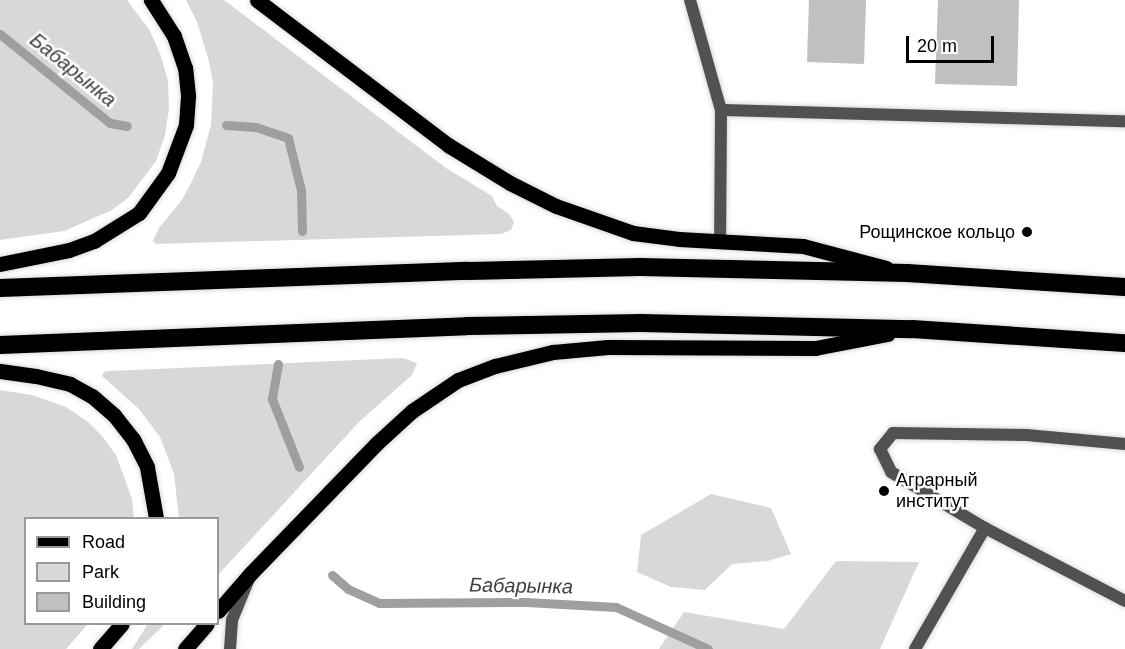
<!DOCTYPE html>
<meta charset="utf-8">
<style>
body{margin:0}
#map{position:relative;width:1125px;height:649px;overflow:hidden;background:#fff;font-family:Arial,sans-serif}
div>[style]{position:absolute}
.green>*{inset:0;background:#d8d8d8}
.stream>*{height:9px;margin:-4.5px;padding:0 4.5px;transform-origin:4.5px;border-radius:4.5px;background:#9f9f9f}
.building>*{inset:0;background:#c0c0c0}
.roads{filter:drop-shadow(0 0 2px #dbdbdb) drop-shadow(0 0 2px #dbdbdb)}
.lane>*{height:12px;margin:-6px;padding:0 6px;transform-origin:6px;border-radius:6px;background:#515151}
.street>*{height:12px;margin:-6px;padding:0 6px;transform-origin:6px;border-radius:6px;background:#515151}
.primary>*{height:15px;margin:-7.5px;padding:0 7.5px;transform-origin:7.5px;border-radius:7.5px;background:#000}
.highway>*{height:18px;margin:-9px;padding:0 9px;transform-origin:9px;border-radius:9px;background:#000}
.dots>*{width:16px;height:16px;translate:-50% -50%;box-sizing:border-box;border:3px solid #fff;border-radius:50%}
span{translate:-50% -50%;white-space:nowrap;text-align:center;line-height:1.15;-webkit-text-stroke:5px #fff;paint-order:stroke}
.poi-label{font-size:18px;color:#000}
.right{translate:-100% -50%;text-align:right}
.left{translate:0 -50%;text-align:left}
.water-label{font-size:20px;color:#404040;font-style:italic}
.legend{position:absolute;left:24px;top:517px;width:195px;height:108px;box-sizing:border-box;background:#fff;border:2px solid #999;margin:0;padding:8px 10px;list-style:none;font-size:18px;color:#000}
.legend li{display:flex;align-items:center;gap:12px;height:30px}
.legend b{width:30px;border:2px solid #999}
.scale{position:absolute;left:906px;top:36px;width:88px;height:27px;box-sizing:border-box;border:3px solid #000;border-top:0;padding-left:8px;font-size:18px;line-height:21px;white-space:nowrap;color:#000;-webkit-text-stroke:4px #fff;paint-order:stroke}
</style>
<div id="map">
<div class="green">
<i style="clip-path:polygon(0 0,127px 0,150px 31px,161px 56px,168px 81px,169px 108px,165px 135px,156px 161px,128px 198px,112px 210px,64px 231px,0 240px)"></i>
<i style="clip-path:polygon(186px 0,224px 0,446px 168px,492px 196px,497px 206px,509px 214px,514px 222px,511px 230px,501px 234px,156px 244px,153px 241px,159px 228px,182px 200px,192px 181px,201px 162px,211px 125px,213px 83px,209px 61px,197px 22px)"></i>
<i style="clip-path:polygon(403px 358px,417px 363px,412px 375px,359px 422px,218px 575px,218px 518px,179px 518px,174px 474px,160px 437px,139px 409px,102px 376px,104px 372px,110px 371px)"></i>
<i style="clip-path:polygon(0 390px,32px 395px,66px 407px,88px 422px,102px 436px,116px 455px,132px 499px,134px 518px,26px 518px,26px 624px,88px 624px,66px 649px,0 649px)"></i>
<i style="clip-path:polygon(711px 494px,771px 508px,791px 554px,768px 561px,732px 564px,705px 590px,671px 587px,637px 572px,641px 535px)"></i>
<i style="clip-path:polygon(836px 561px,919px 562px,880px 649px,659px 649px,684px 612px,784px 629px)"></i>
<i style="clip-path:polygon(148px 624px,165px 624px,139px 649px,132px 649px)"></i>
</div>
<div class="stream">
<i style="left:0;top:34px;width:141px;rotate:39deg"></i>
<i style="left:110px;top:123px;width:17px;rotate:10deg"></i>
<i style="left:226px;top:125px;width:30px;rotate:4deg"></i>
<i style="left:256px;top:127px;width:34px;rotate:19deg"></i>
<i style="left:288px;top:138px;width:54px;rotate:76deg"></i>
<i style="left:301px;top:190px;width:41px;rotate:88.6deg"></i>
<i style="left:278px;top:364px;width:36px;rotate:100deg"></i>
<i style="left:272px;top:399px;width:73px;rotate:68.3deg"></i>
<i style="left:332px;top:575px;width:21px;rotate:41deg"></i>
<i style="left:348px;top:589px;width:34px;rotate:24deg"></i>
<i style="left:379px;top:603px;width:147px;rotate:-0.4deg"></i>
<i style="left:526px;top:602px;width:90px;rotate:3.2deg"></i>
<i style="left:616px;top:607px;width:101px;rotate:24.5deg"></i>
</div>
<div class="building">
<i style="clip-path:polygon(809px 0,866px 0,864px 64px,807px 62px)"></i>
<i style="clip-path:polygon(938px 0,1019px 0,1017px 86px,935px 84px)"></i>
</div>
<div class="roads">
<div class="lane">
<i style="left:1125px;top:444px;width:99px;rotate:-174.8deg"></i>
<i style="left:1026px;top:435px;width:133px;rotate:-179.1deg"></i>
<i style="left:893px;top:433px;width:21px;rotate:129deg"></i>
<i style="left:880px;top:449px;width:25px;rotate:64deg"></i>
<i style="left:891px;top:472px;width:109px;rotate:30.8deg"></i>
<i style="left:985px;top:528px;width:158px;rotate:27.5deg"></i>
<i style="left:230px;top:649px;width:29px;rotate:-86deg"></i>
<i style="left:232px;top:620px;width:42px;rotate:-67.7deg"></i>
<i style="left:915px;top:649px;width:140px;rotate:-60deg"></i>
</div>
<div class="street">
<i style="left:690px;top:0;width:114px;rotate:74.3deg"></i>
<i style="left:721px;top:110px;width:132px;rotate:90.4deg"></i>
<i style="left:721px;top:110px;width:404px;rotate:1.6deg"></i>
</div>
<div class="primary">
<i style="left:257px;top:0;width:240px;rotate:37.2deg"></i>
<i style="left:448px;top:145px;width:73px;rotate:31.5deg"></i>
<i style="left:510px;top:183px;width:51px;rotate:26.6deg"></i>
<i style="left:556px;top:206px;width:82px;rotate:19.3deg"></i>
<i style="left:633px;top:233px;width:46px;rotate:7.4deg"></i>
<i style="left:679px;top:239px;width:124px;rotate:3.2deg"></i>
<i style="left:803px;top:246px;width:86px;rotate:14.8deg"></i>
<i style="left:0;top:264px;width:70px;rotate:-11.5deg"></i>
<i style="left:69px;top:250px;width:27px;rotate:-20deg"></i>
<i style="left:94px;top:241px;width:53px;rotate:-31.9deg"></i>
<i style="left:139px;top:213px;width:49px;rotate:-54.1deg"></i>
<i style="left:168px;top:173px;width:51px;rotate:-69.4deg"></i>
<i style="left:186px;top:125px;width:30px;rotate:-86deg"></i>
<i style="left:188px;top:95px;width:27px;rotate:-96deg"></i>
<i style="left:185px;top:68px;width:34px;rotate:-109deg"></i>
<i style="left:174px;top:36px;width:43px;rotate:-122.6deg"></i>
<i style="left:0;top:371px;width:36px;rotate:8deg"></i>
<i style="left:36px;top:376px;width:35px;rotate:13deg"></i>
<i style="left:70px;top:384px;width:25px;rotate:29deg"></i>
<i style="left:92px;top:396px;width:29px;rotate:41deg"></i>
<i style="left:114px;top:415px;width:31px;rotate:52deg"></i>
<i style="left:133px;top:439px;width:31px;rotate:63deg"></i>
<i style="left:147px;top:467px;width:52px;rotate:80deg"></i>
<i style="left:218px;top:611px;width:50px;rotate:-49deg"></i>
<i style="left:251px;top:573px;width:181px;rotate:-45.9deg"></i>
<i style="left:377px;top:443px;width:47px;rotate:-42.4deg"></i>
<i style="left:412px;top:411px;width:55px;rotate:-34deg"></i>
<i style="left:458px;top:380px;width:40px;rotate:-21deg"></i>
<i style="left:495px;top:366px;width:60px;rotate:-13.6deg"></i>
<i style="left:553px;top:352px;width:55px;rotate:-5.2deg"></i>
<i style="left:608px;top:347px;width:207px;rotate:0.3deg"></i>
<i style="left:815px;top:348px;width:74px;rotate:-10.9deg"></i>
<i style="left:100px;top:649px;width:33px;rotate:-49deg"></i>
<i style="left:185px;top:649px;width:33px;rotate:-49deg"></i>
</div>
<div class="highway">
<i style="left:0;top:288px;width:468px;rotate:-2.1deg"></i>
<i style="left:468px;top:271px;width:172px;rotate:-1.3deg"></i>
<i style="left:640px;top:267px;width:267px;rotate:1.3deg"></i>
<i style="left:907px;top:273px;width:218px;rotate:3.7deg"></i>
<i style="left:0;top:345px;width:467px;rotate:-2.3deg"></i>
<i style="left:467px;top:326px;width:174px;rotate:-1deg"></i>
<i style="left:641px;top:323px;width:271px;rotate:1.3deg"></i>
<i style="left:912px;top:329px;width:213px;rotate:3.8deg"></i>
</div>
</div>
<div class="dots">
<i style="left:1027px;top:232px;background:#000"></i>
<i style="left:884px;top:491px;background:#000"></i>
</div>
<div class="poi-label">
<span class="right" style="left:1015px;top:232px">Рощинское кольцо</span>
<span class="left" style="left:896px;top:491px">Аграрный<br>институт</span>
</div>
<div class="water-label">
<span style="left:73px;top:70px;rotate:39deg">Бабарынка</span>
<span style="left:521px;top:586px;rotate:1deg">Бабарынка</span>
</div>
<ul class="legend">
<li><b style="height:8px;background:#000"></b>Road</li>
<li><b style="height:16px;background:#d8d8d8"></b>Park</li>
<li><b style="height:16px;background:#c0c0c0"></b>Building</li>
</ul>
<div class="scale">20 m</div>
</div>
